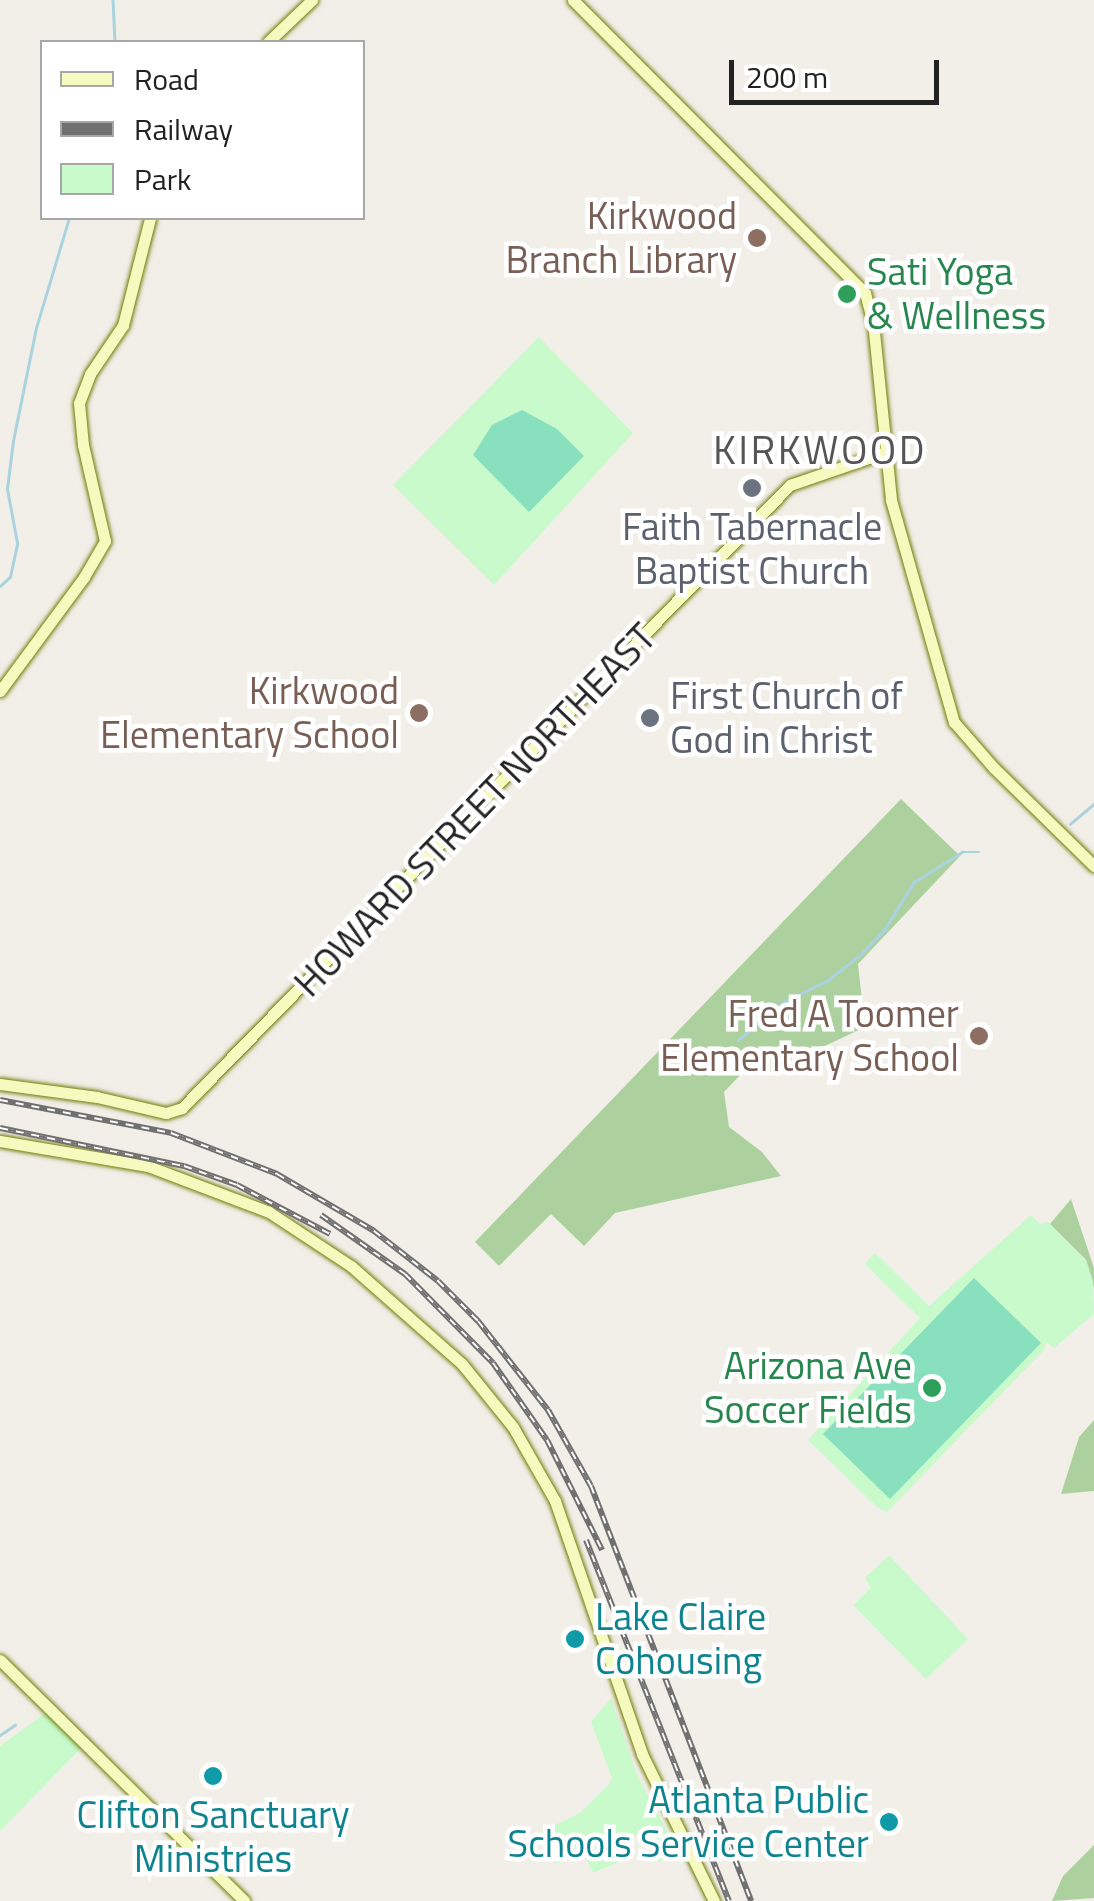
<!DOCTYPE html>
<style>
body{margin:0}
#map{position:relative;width:1094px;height:1901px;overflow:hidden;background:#f2efe9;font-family:"Titillium Web",sans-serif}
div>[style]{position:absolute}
.forest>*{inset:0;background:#add19e}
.park>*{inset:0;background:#c8facc}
.pitch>*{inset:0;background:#88e0be}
.stream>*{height:2.5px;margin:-1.25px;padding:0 1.25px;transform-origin:1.25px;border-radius:1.25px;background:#aad3df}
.roads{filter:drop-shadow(0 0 2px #707d05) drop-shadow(0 0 2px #707d05)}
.secondary>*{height:11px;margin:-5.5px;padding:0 5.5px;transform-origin:5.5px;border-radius:5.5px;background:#f7fabf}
.rail>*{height:6px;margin-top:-3px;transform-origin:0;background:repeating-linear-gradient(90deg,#fff 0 8px,#707070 0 16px);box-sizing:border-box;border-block:2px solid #707070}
.dots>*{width:28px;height:28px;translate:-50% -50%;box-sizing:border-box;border:5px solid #fff;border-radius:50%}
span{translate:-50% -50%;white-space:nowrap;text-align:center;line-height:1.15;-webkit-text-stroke:9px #fff;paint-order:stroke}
.education-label{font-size:38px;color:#785e54}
.right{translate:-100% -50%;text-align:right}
.leisure-label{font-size:38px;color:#27864d}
.left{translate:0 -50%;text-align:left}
.worship-label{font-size:38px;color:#5b616d}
.street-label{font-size:38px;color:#222}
.culture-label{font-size:38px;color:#0d838f}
.neighbourhood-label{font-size:40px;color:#555;letter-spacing:2.5px}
.legend{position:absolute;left:40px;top:40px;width:325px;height:180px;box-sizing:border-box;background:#fff;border:2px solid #a7a7a7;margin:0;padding:12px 18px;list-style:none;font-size:30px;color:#222}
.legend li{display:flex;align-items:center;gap:20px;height:50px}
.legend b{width:50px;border:2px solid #a7a7a7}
.scale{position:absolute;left:729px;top:60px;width:210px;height:45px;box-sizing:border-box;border:5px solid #222;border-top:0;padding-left:12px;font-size:30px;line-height:35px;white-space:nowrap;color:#222;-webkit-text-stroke:8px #fff;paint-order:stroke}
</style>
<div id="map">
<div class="forest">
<i style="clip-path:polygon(901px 799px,960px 856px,858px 964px,865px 1027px,768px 1073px,747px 1068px,724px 1092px,729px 1127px,762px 1152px,781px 1176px,615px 1213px,584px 1246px,551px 1214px,499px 1266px,475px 1242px)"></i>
<i style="clip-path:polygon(1071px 1199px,1094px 1268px,1094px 1288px,1086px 1260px,1050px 1224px)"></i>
<i style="clip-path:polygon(1094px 1420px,1094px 1491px,1061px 1494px,1079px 1437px)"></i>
<i style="clip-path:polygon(1094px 1845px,1094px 1898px,1052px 1901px,1063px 1876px)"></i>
</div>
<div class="park">
<i style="clip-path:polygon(539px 337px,633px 433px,494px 585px,393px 485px)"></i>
<i style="clip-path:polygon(1031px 1215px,1041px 1225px,1047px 1221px,1086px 1260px,1093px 1281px,1094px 1314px,1054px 1348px,1047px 1342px,1043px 1351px,887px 1512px,878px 1508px,808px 1440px,920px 1318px,865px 1264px,875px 1253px,929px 1306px)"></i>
<i style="clip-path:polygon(889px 1555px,968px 1639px,926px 1679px,853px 1605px,871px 1588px,865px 1578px)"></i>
<i style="clip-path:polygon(611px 1698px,637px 1775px,678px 1851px,660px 1862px,638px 1834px,619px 1845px,621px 1861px,593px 1873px,584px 1854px,555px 1864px,541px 1832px,580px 1813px,609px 1784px,612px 1778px,591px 1722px)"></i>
<i style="clip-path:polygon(48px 1711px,83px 1746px,0 1831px,0 1746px)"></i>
</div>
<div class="pitch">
<i style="clip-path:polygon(522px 410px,557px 429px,584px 456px,529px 512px,473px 455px,492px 425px)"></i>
<i style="clip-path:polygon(974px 1278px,1041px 1343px,890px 1499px,823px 1434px)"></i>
</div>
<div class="stream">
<i style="left:113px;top:0;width:42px;rotate:87.3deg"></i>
<i style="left:0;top:586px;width:13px;rotate:-42deg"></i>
<i style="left:10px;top:577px;width:35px;rotate:-78deg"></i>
<i style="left:17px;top:543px;width:55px;rotate:-100.5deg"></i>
<i style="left:7px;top:489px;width:48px;rotate:-82.9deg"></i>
<i style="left:13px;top:441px;width:115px;rotate:-78.5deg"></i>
<i style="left:36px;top:328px;width:115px;rotate:-73.3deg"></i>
<i style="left:1070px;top:824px;width:31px;rotate:-40deg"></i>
<i style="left:738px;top:1040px;width:59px;rotate:-40.2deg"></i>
<i style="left:783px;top:1002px;width:50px;rotate:-26.1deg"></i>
<i style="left:828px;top:980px;width:41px;rotate:-38deg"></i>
<i style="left:860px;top:955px;width:35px;rotate:-46deg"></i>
<i style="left:884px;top:930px;width:57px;rotate:-58deg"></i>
<i style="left:914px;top:882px;width:57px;rotate:-32deg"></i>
<i style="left:962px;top:852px;width:17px"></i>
<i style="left:0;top:1735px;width:18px;rotate:-34deg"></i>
</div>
<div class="roads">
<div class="secondary">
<i style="left:573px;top:0;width:414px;rotate:45.1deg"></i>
<i style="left:865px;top:293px;width:30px;rotate:75deg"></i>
<i style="left:873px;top:322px;width:179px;rotate:84.2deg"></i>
<i style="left:891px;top:500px;width:231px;rotate:74.2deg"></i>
<i style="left:954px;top:722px;width:61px;rotate:49deg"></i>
<i style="left:994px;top:768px;width:140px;rotate:44.4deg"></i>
<i style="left:268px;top:42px;width:61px;rotate:-43.7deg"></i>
<i style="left:0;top:691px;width:142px;rotate:-53.6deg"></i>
<i style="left:84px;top:577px;width:42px;rotate:-59.7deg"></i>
<i style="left:105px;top:541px;width:98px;rotate:-102.9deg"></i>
<i style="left:83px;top:445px;width:42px;rotate:-95.4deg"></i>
<i style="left:79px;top:403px;width:31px;rotate:-69deg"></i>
<i style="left:90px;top:374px;width:59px;rotate:-56deg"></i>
<i style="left:123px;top:325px;width:110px;rotate:-75.8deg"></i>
<i style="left:0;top:1084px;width:98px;rotate:7.6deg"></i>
<i style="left:97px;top:1097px;width:71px;rotate:13.1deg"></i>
<i style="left:166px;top:1113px;width:17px;rotate:-17deg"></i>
<i style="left:182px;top:1108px;width:871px;rotate:-45.7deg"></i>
<i style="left:790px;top:485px;width:102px;rotate:-19deg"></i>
<i style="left:0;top:1141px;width:150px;rotate:9.6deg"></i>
<i style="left:148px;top:1166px;width:129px;rotate:20.8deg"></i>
<i style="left:269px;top:1212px;width:98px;rotate:33.4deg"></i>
<i style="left:351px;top:1266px;width:148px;rotate:41.4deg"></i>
<i style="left:462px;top:1364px;width:81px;rotate:51deg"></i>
<i style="left:513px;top:1427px;width:85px;rotate:60.4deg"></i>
<i style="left:555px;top:1501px;width:268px;rotate:71deg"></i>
<i style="left:642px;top:1754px;width:164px;rotate:63.9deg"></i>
<i style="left:0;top:1660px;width:343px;rotate:44.6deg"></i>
</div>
</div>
<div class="rail">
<i style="left:0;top:1100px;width:174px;rotate:10.9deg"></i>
<i style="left:171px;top:1133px;width:114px;rotate:21.1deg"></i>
<i style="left:277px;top:1174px;width:113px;rotate:30.4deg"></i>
<i style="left:374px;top:1231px;width:81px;rotate:38deg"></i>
<i style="left:438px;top:1281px;width:57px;rotate:45deg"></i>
<i style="left:478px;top:1321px;width:113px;rotate:51.8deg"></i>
<i style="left:548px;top:1410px;width:87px;rotate:60.5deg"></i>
<i style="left:591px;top:1486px;width:445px;rotate:68.9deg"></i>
<i style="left:0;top:1128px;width:188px;rotate:11.7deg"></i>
<i style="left:184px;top:1166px;width:56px;rotate:19.7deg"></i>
<i style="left:237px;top:1185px;width:105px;rotate:27.8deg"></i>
<i style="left:321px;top:1215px;width:103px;rotate:35.1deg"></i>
<i style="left:405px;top:1274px;width:125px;rotate:45.3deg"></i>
<i style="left:493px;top:1363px;width:94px;rotate:55deg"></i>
<i style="left:547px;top:1440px;width:123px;rotate:63.4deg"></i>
<i style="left:586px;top:1540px;width:388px;rotate:68.4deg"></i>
</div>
<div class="dots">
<i style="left:757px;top:238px;background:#8d6e63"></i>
<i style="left:847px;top:294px;background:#2e9e5b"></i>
<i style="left:752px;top:488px;background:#6b7280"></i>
<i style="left:419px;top:713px;background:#8d6e63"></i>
<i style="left:650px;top:718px;background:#6b7280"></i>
<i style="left:979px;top:1036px;background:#8d6e63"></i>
<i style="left:932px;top:1388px;background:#2e9e5b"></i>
<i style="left:575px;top:1639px;background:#0f9aa8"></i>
<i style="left:213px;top:1776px;background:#0f9aa8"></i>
<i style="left:889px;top:1822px;background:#0f9aa8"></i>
</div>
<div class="education-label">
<span class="right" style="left:737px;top:238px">Kirkwood<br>Branch Library</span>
<span class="right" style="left:399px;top:713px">Kirkwood<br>Elementary School</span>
<span class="right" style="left:959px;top:1036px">Fred A Toomer<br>Elementary School</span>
</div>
<div class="leisure-label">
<span class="left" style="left:867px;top:294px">Sati Yoga<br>&amp; Wellness</span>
<span class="right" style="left:912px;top:1388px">Arizona Ave<br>Soccer Fields</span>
</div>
<div class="worship-label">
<span style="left:752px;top:549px">Faith Tabernacle<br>Baptist Church</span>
<span class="left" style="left:670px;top:718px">First Church of<br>God in Christ</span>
</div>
<div class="street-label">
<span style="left:475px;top:810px;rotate:-46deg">HOWARD STREET NORTHEAST</span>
</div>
<div class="culture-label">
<span class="left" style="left:595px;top:1639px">Lake Claire<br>Cohousing</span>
<span class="right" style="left:869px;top:1822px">Atlanta Public<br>Schools Service Center</span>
<span style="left:213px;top:1837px">Clifton Sanctuary<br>Ministries</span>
</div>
<div class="neighbourhood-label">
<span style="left:820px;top:450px">KIRKWOOD</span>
</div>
<ul class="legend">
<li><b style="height:12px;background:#f7fabf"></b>Road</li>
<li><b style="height:12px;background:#707070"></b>Railway</li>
<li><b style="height:28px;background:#c8facc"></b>Park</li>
</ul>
<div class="scale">200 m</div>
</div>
